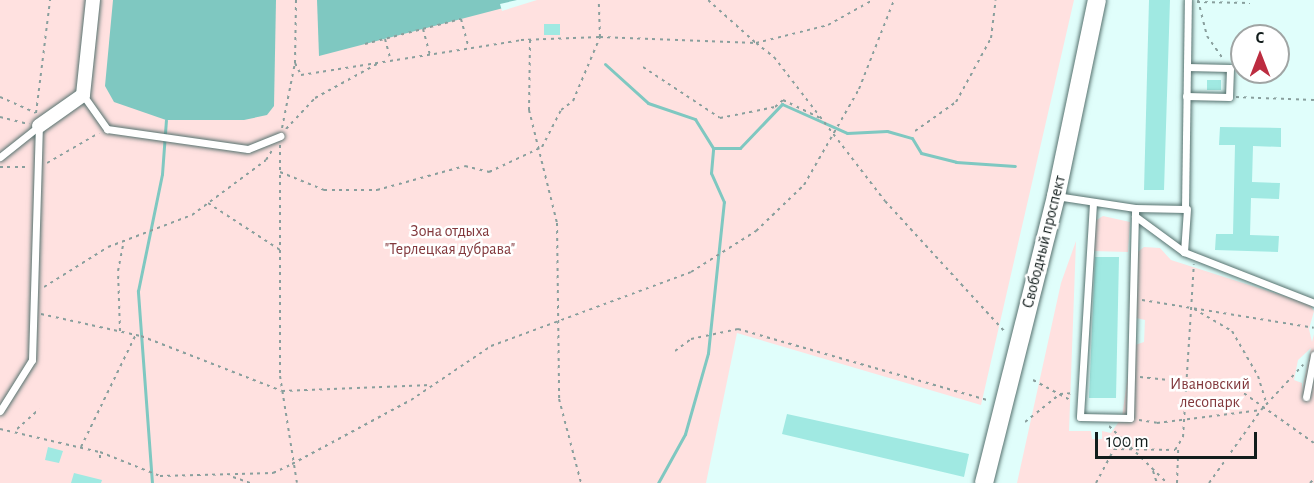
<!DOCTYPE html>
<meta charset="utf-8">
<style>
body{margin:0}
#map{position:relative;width:1314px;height:483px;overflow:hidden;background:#e0fefb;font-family:"Alegreya Sans",sans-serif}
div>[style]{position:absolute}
.green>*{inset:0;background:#ffe1e0}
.water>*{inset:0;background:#7fc8c1}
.pier>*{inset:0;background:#e0fefb}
.stream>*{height:3px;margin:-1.5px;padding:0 1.5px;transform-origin:1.5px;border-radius:1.5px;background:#7fc8c1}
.building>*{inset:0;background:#a0e9e2}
.path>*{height:2px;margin-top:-1px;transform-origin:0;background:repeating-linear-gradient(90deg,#899f9d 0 3px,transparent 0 7.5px)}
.roads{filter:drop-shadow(0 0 2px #56716e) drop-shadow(0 0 2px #56716e)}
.service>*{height:7px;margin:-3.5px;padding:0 3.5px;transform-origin:3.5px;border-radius:3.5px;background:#fff}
.minor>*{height:14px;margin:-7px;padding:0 7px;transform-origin:7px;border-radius:7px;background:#fff}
.secondary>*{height:18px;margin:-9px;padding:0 9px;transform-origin:9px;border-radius:9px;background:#fff}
span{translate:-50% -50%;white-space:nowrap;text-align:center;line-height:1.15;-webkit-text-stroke:5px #fff;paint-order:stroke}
.park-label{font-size:16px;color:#82383c}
.street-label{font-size:16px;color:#121d1c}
.north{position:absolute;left:1230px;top:24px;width:60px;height:60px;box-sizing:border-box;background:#fff;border:2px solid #a0a5a4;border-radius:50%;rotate:0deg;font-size:16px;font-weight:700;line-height:24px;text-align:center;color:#121d1c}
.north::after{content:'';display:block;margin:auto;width:21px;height:27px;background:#bc2c40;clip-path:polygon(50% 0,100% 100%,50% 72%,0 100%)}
.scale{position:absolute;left:1095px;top:432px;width:162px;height:27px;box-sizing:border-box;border:3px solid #121d1c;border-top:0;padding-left:8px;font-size:18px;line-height:21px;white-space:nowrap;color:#121d1c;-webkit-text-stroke:4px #fff;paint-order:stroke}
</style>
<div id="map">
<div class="green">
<i style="clip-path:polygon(0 0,1074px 0,981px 405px,737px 333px,706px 483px,0 483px)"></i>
<i style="clip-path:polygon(1103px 216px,1130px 222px,1128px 252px,1092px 251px,1095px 221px)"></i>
<i style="clip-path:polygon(evenodd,1076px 241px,1069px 431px,1091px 431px,1092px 439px,1102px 439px,1102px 431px,1111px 433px,1122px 417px,1132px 346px,1144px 342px,1145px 320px,1132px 317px,1135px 254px,1144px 247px,1160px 248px,1171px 260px,1309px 304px,1314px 311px,1309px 329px,1312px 342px,1314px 334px,1314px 483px,1017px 483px,1061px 283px,1076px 241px,1311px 348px,1302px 390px,1302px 383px,1294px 380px,1298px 360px,1311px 348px)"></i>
</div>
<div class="water">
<i style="clip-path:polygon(113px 0,276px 0,274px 106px,267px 115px,244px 120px,166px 120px,114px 102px,105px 86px)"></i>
<i style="clip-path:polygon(317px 0,534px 0,319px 56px)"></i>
</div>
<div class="pier">
<i style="clip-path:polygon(517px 0,537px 0,502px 11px,500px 4px)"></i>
</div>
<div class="stream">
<i style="left:605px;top:64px;width:58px;rotate:42.2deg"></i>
<i style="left:648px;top:103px;width:50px;rotate:18.8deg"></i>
<i style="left:695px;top:119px;width:34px;rotate:58deg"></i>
<i style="left:713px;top:148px;width:27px"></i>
<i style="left:740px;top:148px;width:61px;rotate:-46.3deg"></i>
<i style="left:782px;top:104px;width:71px;rotate:24deg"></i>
<i style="left:847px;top:133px;width:40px;rotate:-2.9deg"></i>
<i style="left:887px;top:131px;width:26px;rotate:16deg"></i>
<i style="left:912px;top:138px;width:17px;rotate:59deg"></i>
<i style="left:921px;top:153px;width:36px;rotate:14deg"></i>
<i style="left:956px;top:162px;width:59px;rotate:3.9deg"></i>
<i style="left:152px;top:483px;width:193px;rotate:-94.2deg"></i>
<i style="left:138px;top:291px;width:119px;rotate:-78.4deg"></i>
<i style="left:162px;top:174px;width:54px;rotate:-85.8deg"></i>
<i style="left:658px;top:483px;width:56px;rotate:-61.1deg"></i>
<i style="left:685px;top:434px;width:84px;rotate:-74.1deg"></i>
<i style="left:708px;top:353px;width:152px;rotate:-84deg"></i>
<i style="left:724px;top:202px;width:32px;rotate:-114deg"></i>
<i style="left:711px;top:173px;width:25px;rotate:-85deg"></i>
</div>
<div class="building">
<i style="clip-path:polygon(1149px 0,1170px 0,1164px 190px,1144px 190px)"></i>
<i style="clip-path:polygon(544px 24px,560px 24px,560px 35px,544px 35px)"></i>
<i style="clip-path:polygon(1207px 80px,1221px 80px,1221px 90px,1207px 90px)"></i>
<i style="clip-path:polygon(1220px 127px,1281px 128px,1281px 147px,1253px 146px,1252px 182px,1280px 183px,1279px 199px,1251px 198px,1250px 235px,1279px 236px,1278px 252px,1215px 250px,1216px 234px,1233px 234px,1235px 145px,1219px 145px)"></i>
<i style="clip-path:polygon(1095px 257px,1119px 257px,1116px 398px,1089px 398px)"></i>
<i style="clip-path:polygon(787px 414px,969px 454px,964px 477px,782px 434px)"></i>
<i style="clip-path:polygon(48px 447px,63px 451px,59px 463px,45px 460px)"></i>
<i style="clip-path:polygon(74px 473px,102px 480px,101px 483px,71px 483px)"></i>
</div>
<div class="path">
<i style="left:296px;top:0;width:63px;rotate:90.9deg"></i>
<i style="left:295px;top:63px;width:13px;rotate:63deg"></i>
<i style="left:301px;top:75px;width:223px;rotate:-9deg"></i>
<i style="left:521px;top:40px;width:79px;rotate:-2.2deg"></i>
<i style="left:600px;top:37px;width:37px;rotate:-92deg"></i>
<i style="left:708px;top:0;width:64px;rotate:41.9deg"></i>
<i style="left:756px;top:43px;width:74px;rotate:-14deg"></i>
<i style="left:828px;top:25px;width:51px;rotate:-29.1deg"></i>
<i style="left:1198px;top:0;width:37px;rotate:76deg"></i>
<i style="left:1207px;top:36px;width:28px;rotate:55deg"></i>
<i style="left:1197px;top:2px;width:53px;rotate:1.1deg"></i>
<i style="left:423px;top:29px;width:27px;rotate:75deg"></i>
<i style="left:385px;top:39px;width:23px;rotate:75deg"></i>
<i style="left:530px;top:40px;width:70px;rotate:90.8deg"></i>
<i style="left:529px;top:110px;width:116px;rotate:76.1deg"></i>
<i style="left:557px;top:223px;width:176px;rotate:89.3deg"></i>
<i style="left:559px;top:399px;width:87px;rotate:75.3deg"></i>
<i style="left:365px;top:44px;width:99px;rotate:-14.6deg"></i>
<i style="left:461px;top:19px;width:30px;rotate:75deg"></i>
<i style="left:643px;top:67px;width:92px;rotate:33.5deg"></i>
<i style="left:720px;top:118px;width:56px;rotate:-11.3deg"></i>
<i style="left:775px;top:107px;width:11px;rotate:-41deg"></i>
<i style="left:783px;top:100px;width:41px;rotate:25.9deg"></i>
<i style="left:0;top:97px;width:39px;rotate:24deg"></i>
<i style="left:1236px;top:97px;width:78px;rotate:2.2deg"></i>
<i style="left:36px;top:113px;width:114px;rotate:-82.9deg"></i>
<i style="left:0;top:117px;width:30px;rotate:14deg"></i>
<i style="left:282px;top:128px;width:66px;rotate:-78.7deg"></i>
<i style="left:286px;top:129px;width:42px;rotate:-46.9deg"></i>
<i style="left:315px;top:98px;width:73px;rotate:-28.7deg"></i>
<i style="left:915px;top:131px;width:50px;rotate:-35.3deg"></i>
<i style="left:956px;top:102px;width:73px;rotate:-61.3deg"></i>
<i style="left:991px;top:38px;width:38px;rotate:-83deg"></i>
<i style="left:280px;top:145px;width:231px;rotate:90deg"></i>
<i style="left:280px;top:376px;width:108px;rotate:81deg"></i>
<i style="left:47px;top:163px;width:60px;rotate:-30deg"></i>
<i style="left:0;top:167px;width:30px"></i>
<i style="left:280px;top:172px;width:48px;rotate:22.2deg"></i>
<i style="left:324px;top:190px;width:53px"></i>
<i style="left:377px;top:190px;width:91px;rotate:-15.3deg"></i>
<i style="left:465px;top:166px;width:25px;rotate:14deg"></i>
<i style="left:489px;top:172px;width:59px;rotate:-25.3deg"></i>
<i style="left:542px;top:147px;width:42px;rotate:-62.8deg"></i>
<i style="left:561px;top:110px;width:15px;rotate:-37deg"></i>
<i style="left:573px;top:101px;width:69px;rotate:-67.1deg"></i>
<i style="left:600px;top:37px;width:156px;rotate:2.2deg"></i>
<i style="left:756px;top:43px;width:23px;rotate:38deg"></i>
<i style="left:774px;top:57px;width:182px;rotate:52.4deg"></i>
<i style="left:885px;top:201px;width:176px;rotate:47.5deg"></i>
<i style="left:208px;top:203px;width:86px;rotate:33.1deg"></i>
<i style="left:44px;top:287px;width:75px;rotate:-32deg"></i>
<i style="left:108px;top:247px;width:90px;rotate:-20.9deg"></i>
<i style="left:192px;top:215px;width:92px;rotate:-36.6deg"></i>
<i style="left:266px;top:160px;width:13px;rotate:-58deg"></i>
<i style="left:1142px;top:300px;width:174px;rotate:9.2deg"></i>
<i style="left:1194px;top:309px;width:44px;rotate:30.1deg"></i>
<i style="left:1232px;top:331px;width:52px;rotate:60deg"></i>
<i style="left:1258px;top:376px;width:30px;rotate:73deg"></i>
<i style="left:41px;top:314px;width:102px;rotate:12.4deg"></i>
<i style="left:141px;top:336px;width:151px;rotate:21.3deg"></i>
<i style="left:282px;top:391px;width:149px;rotate:-2.3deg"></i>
<i style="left:120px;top:331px;width:60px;rotate:-91.9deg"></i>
<i style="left:118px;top:271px;width:31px;rotate:-79deg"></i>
<i style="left:675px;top:351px;width:20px;rotate:-37deg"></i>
<i style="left:691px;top:339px;width:48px;rotate:-12deg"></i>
<i style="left:738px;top:329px;width:259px;rotate:15.9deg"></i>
<i style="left:1140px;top:377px;width:48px;rotate:5.9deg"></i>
<i style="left:1033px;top:380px;width:44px;rotate:28.3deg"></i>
<i style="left:1188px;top:386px;width:50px;rotate:3.4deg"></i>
<i style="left:1238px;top:389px;width:93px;rotate:35.4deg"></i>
<i style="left:1139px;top:420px;width:18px;rotate:9deg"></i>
<i style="left:1157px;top:423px;width:105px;rotate:-7.1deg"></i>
<i style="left:1261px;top:410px;width:62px;rotate:-47deg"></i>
<i style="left:1025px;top:422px;width:45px;rotate:-38.7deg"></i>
<i style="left:1060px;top:394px;width:15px;rotate:-4deg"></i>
<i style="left:1109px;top:426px;width:81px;rotate:44.5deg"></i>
<i style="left:0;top:429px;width:103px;rotate:13deg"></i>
<i style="left:100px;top:452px;width:65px;rotate:21.8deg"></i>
<i style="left:160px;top:476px;width:113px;rotate:-1.5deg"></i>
<i style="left:273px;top:473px;width:21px;rotate:-25deg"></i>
<i style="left:292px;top:464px;width:135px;rotate:-28.3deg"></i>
<i style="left:411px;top:400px;width:97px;rotate:-34deg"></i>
<i style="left:491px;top:346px;width:213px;rotate:-20.3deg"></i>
<i style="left:691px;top:272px;width:77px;rotate:-32.2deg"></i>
<i style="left:756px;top:231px;width:66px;rotate:-43.8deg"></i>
<i style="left:804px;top:185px;width:111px;rotate:-60.2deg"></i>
<i style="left:859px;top:89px;width:96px;rotate:-68.5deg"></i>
<i style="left:17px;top:429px;width:30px;rotate:-42deg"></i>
<i style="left:81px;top:447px;width:126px;rotate:-64deg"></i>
<i style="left:100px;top:458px;width:6px;rotate:-90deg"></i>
<i style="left:1153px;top:471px;width:13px;rotate:72deg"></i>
<i style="left:233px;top:477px;width:18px;rotate:19deg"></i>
<i style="left:1096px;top:483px;width:38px;rotate:-62deg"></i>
<i style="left:1114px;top:449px;width:61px;rotate:0.9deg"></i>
<i style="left:1175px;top:450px;width:15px;rotate:-58deg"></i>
<i style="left:1183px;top:437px;width:173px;rotate:-86.4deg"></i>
<i style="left:1177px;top:483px;width:36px;rotate:-88deg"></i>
<i style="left:1209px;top:483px;width:90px;rotate:-54.5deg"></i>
<i style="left:1310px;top:483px;width:6px;rotate:-45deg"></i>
</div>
<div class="roads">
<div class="service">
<i style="left:83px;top:95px;width:42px;rotate:54.8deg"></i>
<i style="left:107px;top:129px;width:142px;rotate:8.1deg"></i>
<i style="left:248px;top:149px;width:35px;rotate:-22deg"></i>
<i style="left:1186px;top:96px;width:43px;rotate:1.3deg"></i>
<i style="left:1229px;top:97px;width:29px;rotate:-88deg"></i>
<i style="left:1230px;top:68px;width:43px;rotate:-178.7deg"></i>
<i style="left:0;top:157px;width:50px;rotate:-38.5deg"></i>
<i style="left:1056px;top:196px;width:80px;rotate:8.6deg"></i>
<i style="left:1135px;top:208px;width:50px;rotate:1.1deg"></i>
<i style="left:1185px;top:209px;width:209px;rotate:-89.2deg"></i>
<i style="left:1093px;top:203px;width:214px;rotate:93.5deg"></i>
<i style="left:1080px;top:417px;width:50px;rotate:1.1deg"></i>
<i style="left:1130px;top:418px;width:210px;rotate:-88.6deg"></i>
<i style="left:1135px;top:216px;width:61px;rotate:36.3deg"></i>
<i style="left:1184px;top:252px;width:140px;rotate:21.4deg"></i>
<i style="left:1184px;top:252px;width:43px;rotate:-86deg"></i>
<i style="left:1306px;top:397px;width:43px;rotate:-79.2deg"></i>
<i style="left:0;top:411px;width:60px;rotate:-57.9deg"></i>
<i style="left:32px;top:360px;width:234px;rotate:-88.3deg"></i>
</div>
<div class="minor">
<i style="left:39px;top:126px;width:54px;rotate:-35.2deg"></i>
<i style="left:83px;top:95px;width:96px;rotate:-84deg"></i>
</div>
<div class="secondary">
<i style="left:984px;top:483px;width:296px;rotate:-75.9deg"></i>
<i style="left:1056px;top:196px;width:200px;rotate:-78.2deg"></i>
</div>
</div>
<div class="park-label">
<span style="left:450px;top:240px">Зона отдыха<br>"Терлецкая дубрава"</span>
<span style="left:1210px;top:393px">Ивановский<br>лесопарк</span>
</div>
<div class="street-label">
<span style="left:1044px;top:242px;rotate:-76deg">Свободный проспект</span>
</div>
<div class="north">С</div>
<div class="scale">100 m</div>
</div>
